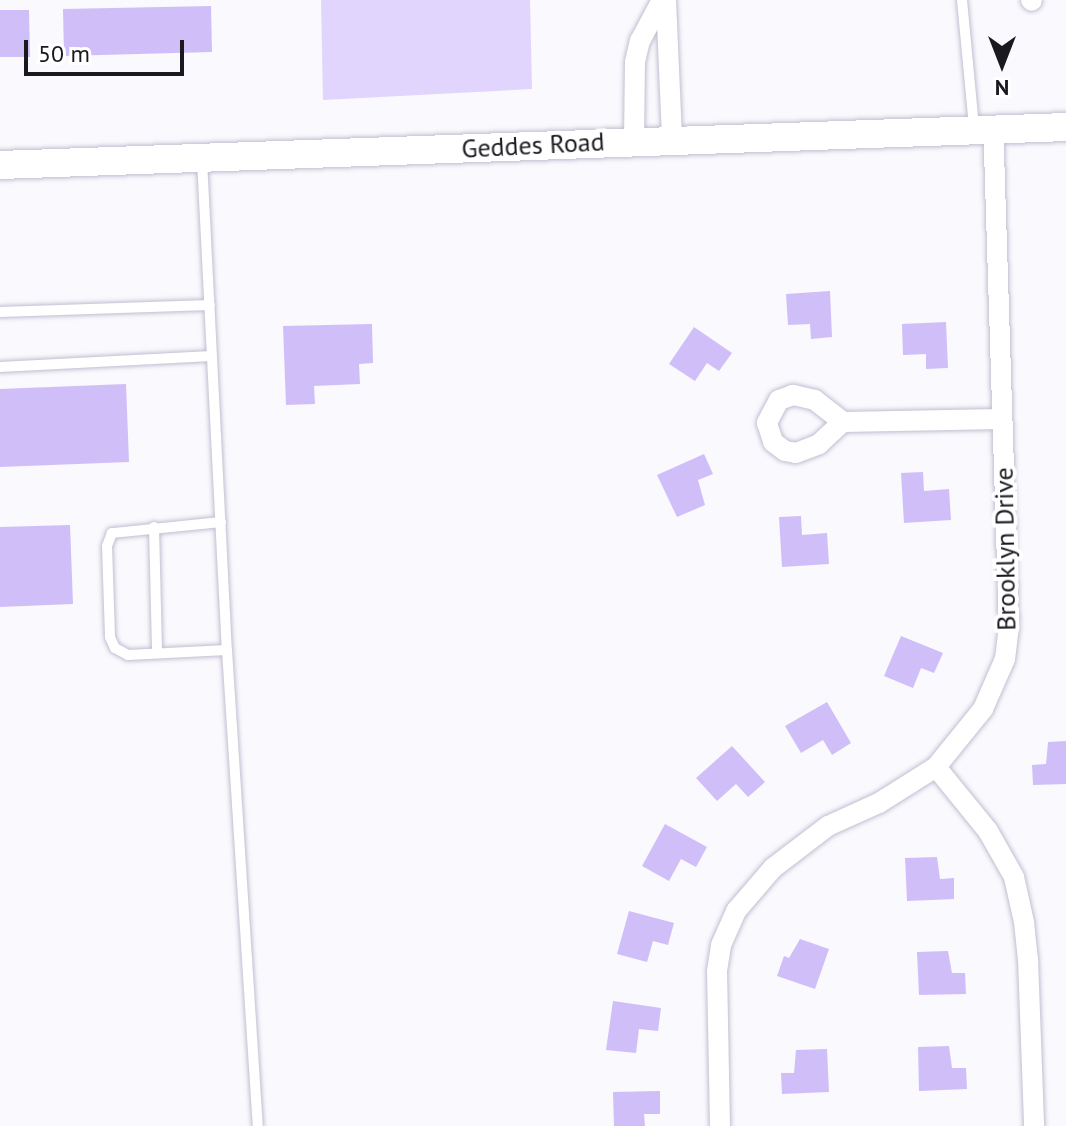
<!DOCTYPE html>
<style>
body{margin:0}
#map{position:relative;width:1066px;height:1126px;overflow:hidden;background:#faf9fd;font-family:"PT Sans",sans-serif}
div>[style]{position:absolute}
.green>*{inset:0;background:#e1d5fe}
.building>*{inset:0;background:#d0bef9}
.roads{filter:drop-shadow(0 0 2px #c3bdd2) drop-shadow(0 0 2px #c3bdd2)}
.lane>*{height:10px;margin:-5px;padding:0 5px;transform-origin:5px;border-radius:5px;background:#fff}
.street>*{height:20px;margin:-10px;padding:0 10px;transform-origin:10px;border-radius:10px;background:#fff}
.secondary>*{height:28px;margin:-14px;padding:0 14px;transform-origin:14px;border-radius:14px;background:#fff}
span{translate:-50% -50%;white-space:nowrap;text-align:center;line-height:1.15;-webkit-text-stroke:8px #fff;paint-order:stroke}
.street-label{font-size:26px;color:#1b1920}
.north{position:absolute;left:962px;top:24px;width:80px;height:80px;-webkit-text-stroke:6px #fff;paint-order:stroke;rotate:180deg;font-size:22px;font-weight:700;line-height:32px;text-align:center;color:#1b1920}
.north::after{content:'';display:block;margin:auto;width:28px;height:36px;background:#1b1920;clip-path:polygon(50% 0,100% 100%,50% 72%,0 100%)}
.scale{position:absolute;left:24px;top:40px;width:160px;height:36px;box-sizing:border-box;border:4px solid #1b1920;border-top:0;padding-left:10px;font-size:24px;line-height:28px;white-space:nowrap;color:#1b1920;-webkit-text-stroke:6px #fff;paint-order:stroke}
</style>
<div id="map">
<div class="green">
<i style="clip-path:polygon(321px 0,530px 0,532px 89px,323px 100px)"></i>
</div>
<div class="building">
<i style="clip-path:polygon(211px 6px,212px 52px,64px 56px,63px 9px)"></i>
<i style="clip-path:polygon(0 10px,29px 10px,30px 57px,0 57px)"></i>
<i style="clip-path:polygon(830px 291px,832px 337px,811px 339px,810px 324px,788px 325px,786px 294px)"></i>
<i style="clip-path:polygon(946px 322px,948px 368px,926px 369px,926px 354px,903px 355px,902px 324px)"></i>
<i style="clip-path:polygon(372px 324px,373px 363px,359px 364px,360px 384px,314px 386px,315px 404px,286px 405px,283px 326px)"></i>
<i style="clip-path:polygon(694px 327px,732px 353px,719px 371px,707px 363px,695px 381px,669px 364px)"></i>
<i style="clip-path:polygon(126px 384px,129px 462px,0 467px,0 389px)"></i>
<i style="clip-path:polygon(704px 454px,713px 474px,698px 480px,705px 505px,677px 517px,657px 475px)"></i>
<i style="clip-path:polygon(923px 472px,924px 491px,949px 489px,951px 520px,904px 523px,901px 473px)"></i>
<i style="clip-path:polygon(801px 516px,802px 535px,827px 533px,829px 564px,782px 567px,779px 517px)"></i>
<i style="clip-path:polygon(70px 525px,73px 604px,0 607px,0 527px)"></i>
<i style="clip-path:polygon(901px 636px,943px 653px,934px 673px,921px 668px,913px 688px,884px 676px)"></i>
<i style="clip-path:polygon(827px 702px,851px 743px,832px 755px,823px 740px,801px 753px,785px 726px)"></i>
<i style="clip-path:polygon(1066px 741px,1066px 784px,1033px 785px,1032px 765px,1046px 764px,1048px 742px)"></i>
<i style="clip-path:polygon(732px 746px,765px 782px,748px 797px,736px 784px,717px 801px,696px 778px)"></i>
<i style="clip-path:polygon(665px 824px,707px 847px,696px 867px,681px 859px,669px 881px,642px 866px)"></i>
<i style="clip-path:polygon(937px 857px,940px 879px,954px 878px,954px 899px,907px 901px,905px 858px)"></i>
<i style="clip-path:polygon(629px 911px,674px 923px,668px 945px,653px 941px,647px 962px,617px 954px)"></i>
<i style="clip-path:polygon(800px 939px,829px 949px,815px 989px,777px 976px,784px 956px,789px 958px)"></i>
<i style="clip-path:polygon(948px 951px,952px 973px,965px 973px,966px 994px,919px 995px,917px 952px)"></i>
<i style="clip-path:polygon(613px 1001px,661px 1008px,658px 1031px,639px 1029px,636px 1053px,606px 1050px)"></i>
<i style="clip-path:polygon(949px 1046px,952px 1068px,966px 1068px,967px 1089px,919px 1091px,918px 1047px)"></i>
<i style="clip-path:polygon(827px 1049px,829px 1092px,782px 1094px,781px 1073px,794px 1073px,796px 1050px)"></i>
<i style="clip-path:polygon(660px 1091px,660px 1114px,644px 1114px,645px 1126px,614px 1126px,613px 1092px)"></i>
</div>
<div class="roads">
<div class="lane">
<i style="left:962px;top:0;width:129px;rotate:84.6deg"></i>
<i style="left:202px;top:160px;width:491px;rotate:87.1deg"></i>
<i style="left:227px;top:650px;width:477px;rotate:86.3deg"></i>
<i style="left:0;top:312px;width:210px;rotate:-1.9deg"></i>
<i style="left:0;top:367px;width:212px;rotate:-3deg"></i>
<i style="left:221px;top:522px;width:110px;rotate:174.2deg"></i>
<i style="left:112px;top:533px;width:14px;rotate:111deg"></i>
<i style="left:107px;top:546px;width:91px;rotate:88.1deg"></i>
<i style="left:110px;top:637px;width:12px;rotate:66deg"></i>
<i style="left:115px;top:648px;width:15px;rotate:28deg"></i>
<i style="left:128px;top:655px;width:99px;rotate:-2.9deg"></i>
<i style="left:154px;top:527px;width:126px;rotate:88.6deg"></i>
</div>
<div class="street">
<i style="left:666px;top:0;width:139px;rotate:87.5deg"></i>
<i style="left:1031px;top:0;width:1px;rotate:45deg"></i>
<i style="left:634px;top:141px;width:79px;rotate:-89.3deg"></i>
<i style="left:635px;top:62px;width:22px;rotate:-77deg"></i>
<i style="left:640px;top:41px;width:47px;rotate:-61.8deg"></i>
<i style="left:843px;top:422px;width:36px;rotate:-142deg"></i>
<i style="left:815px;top:400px;width:23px;rotate:-167deg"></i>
<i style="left:793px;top:395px;width:15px;rotate:160deg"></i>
<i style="left:779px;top:400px;width:26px;rotate:118deg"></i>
<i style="left:767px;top:423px;width:20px;rotate:72deg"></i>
<i style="left:773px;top:442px;width:15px;rotate:37deg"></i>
<i style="left:785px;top:451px;width:11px;rotate:10deg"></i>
<i style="left:796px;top:453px;width:25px;rotate:-21deg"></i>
<i style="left:819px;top:444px;width:33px;rotate:-43deg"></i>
<i style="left:843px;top:422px;width:158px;rotate:-1.1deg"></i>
<i style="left:936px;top:767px;width:82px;rotate:50.9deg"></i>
<i style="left:988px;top:831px;width:53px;rotate:60.5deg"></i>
<i style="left:1014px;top:877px;width:46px;rotate:77.5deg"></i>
<i style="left:1024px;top:922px;width:37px;rotate:84deg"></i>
<i style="left:1028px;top:959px;width:167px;rotate:87.9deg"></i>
<i style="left:720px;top:1126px;width:155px;rotate:-91.1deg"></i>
<i style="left:717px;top:971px;width:26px;rotate:-81deg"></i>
<i style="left:721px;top:945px;width:37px;rotate:-66deg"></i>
<i style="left:736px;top:911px;width:57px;rotate:-49.3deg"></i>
<i style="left:773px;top:868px;width:69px;rotate:-37.4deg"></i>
<i style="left:828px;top:826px;width:56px;rotate:-24.3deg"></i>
<i style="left:879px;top:803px;width:67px;rotate:-32.3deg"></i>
<i style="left:936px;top:767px;width:75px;rotate:-51deg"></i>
<i style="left:983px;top:709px;width:55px;rotate:-66.3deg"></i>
<i style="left:1005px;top:659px;width:31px;rotate:-83deg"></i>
<i style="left:1009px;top:628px;width:499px;rotate:-91.8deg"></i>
</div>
<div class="secondary">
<i style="left:0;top:165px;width:1067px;rotate:-2.04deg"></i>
</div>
</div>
<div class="street-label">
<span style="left:533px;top:145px;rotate:-3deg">Geddes Road</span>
<span style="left:1005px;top:549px;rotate:-91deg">Brooklyn Drive</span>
</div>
<div class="north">N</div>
<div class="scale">50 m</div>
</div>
